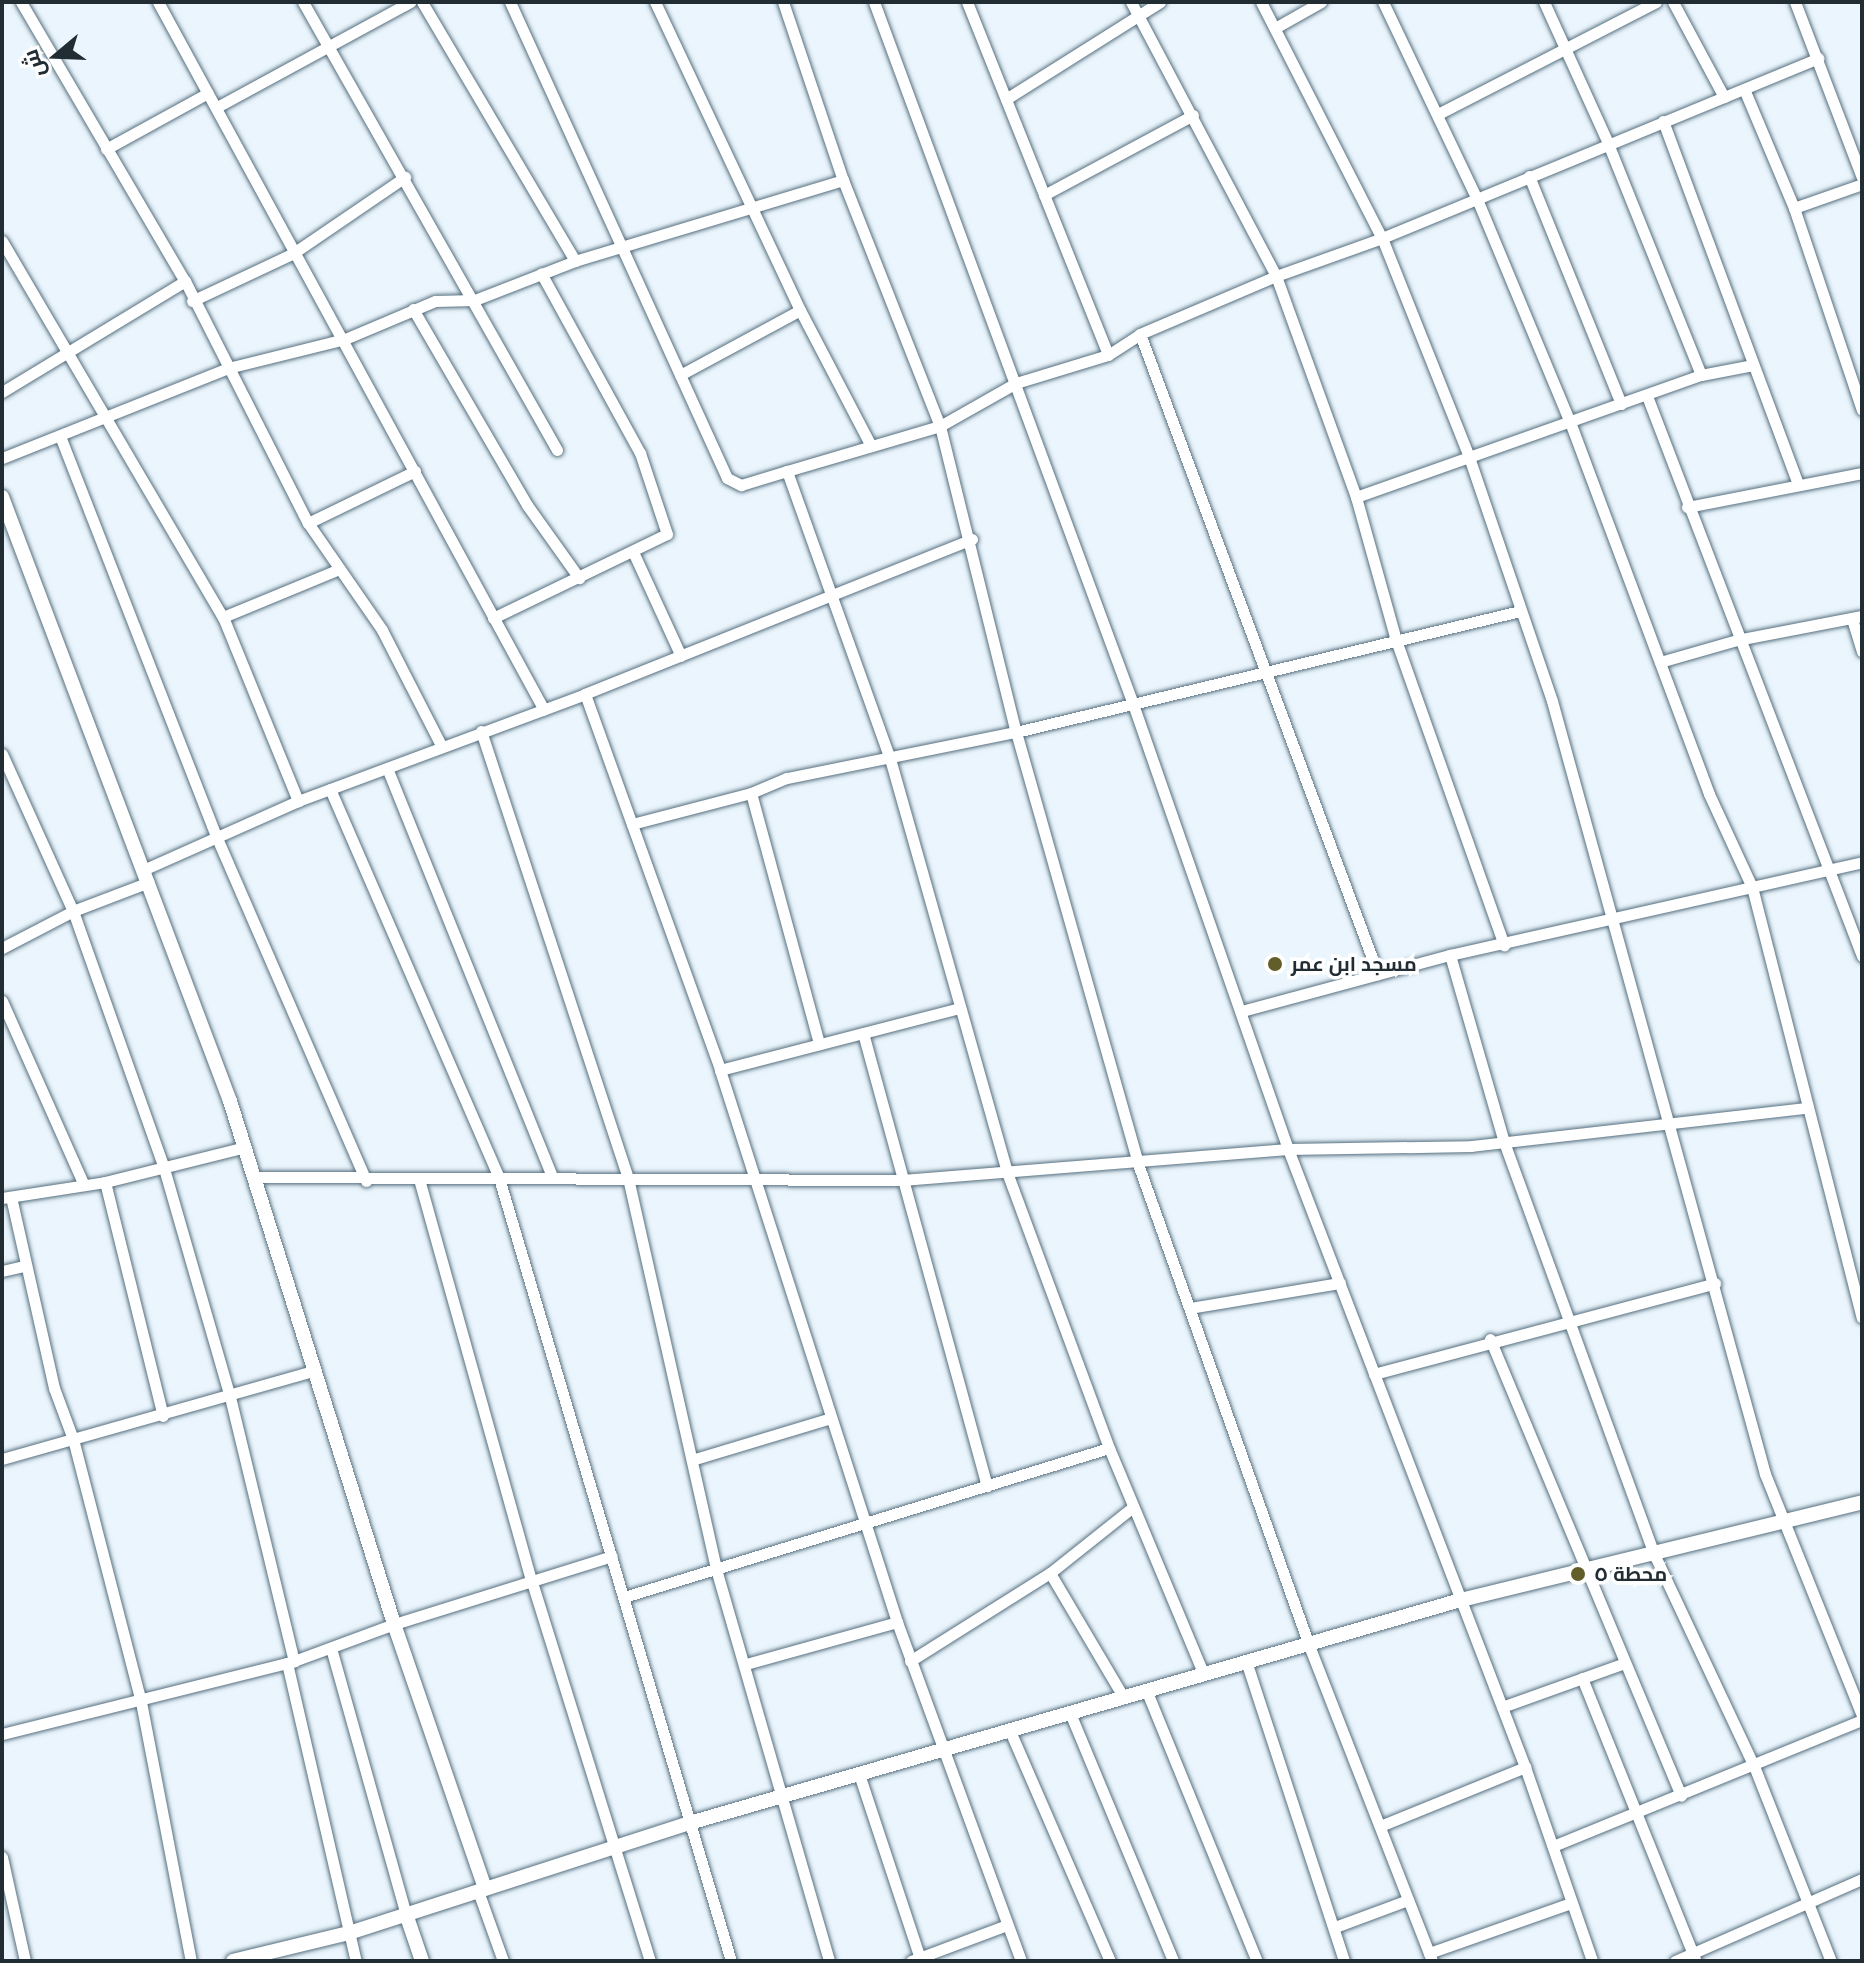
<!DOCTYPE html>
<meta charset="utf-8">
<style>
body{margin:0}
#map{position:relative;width:1864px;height:1963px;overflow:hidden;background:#eaf5fd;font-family:"PT Sans",Cairo,sans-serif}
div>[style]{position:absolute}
.roads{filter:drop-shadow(0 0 2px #566f7f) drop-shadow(0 0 2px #566f7f)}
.minor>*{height:11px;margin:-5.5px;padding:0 5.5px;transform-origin:5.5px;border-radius:5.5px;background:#fff}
.tertiary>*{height:14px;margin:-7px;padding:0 7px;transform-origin:7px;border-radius:7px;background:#fff}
.dots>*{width:22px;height:22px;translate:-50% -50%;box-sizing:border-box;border:4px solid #fff;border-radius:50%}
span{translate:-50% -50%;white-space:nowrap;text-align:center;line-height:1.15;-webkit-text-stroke:7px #fff;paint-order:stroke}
.poi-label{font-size:20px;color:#222c33;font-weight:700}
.left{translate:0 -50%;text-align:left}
.frame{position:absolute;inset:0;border:4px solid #222c33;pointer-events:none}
.north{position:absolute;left:16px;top:16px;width:80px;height:80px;-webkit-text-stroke:6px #fff;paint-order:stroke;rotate:251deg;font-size:22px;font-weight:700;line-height:32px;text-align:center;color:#222c33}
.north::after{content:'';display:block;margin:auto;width:28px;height:36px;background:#222c33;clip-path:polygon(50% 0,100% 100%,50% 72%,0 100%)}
</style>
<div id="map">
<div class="roads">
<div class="minor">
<i style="left:21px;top:2px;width:324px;rotate:59.6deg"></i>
<i style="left:185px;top:281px;width:271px;rotate:63.1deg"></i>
<i style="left:308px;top:523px;width:130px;rotate:55.3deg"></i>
<i style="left:382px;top:630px;width:131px;rotate:62.9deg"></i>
<i style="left:158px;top:2px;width:806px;rotate:61.4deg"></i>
<i style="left:303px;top:2px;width:515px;rotate:60.45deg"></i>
<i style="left:422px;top:2px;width:301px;rotate:59.4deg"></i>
<i style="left:510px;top:2px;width:523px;rotate:65.49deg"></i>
<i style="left:727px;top:478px;width:16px;rotate:27deg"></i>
<i style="left:741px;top:485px;width:48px;rotate:-16.9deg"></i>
<i style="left:655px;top:2px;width:340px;rotate:64.8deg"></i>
<i style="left:800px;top:310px;width:153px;rotate:62.4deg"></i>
<i style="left:783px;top:2px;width:188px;rotate:71.4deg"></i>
<i style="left:843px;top:180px;width:264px;rotate:68.5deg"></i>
<i style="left:940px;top:426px;width:315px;rotate:76.1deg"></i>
<i style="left:1016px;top:732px;width:449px;rotate:74.2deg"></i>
<i style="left:1138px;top:1164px;width:514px;rotate:70.44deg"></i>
<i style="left:1310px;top:1648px;width:336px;rotate:68.7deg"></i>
<i style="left:874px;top:2px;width:748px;rotate:69.75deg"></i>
<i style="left:1133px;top:704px;width:471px;rotate:70.8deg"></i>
<i style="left:1288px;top:1149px;width:662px;rotate:69.02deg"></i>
<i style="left:1525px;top:1767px;width:205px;rotate:70.9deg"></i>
<i style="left:967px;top:2px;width:380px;rotate:68.2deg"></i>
<i style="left:1131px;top:2px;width:310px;rotate:62.1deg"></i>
<i style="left:1276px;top:276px;width:235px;rotate:70.1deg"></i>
<i style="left:1356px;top:497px;width:148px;rotate:74.4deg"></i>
<i style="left:1396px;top:640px;width:324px;rotate:70.5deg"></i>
<i style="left:1261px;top:2px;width:265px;rotate:62.9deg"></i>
<i style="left:1382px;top:238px;width:236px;rotate:68.3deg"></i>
<i style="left:1469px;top:457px;width:258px;rotate:71.2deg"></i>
<i style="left:1552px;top:701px;width:802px;rotate:74.59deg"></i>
<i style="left:1765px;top:1474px;width:260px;rotate:68.1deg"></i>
<i style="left:1383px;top:2px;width:218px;rotate:64.5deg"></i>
<i style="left:1477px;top:199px;width:242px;rotate:67.4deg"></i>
<i style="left:1570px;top:422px;width:397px;rotate:69.5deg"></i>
<i style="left:1709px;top:794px;width:102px;rotate:65.2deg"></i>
<i style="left:1752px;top:887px;width:444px;rotate:75.7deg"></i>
<i style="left:1544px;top:2px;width:153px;rotate:65.6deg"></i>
<i style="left:1607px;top:141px;width:252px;rotate:68.1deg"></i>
<i style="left:1673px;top:2px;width:108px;rotate:61.8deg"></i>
<i style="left:1795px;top:2px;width:187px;rotate:69.1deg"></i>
<i style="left:1275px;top:28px;width:53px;rotate:-29.5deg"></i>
<i style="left:1744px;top:89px;width:129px;rotate:67.2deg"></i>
<i style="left:1794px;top:208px;width:213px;rotate:71.4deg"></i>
<i style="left:1006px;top:99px;width:182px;rotate:-32.2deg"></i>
<i style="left:217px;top:107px;width:220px;rotate:-28.5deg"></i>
<i style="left:1438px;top:114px;width:245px;rotate:-27.2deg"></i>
<i style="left:1663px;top:121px;width:387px;rotate:69.6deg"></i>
<i style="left:106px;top:149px;width:116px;rotate:-28.8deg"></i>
<i style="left:1529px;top:176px;width:246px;rotate:68deg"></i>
<i style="left:1044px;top:195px;width:169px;rotate:-28.2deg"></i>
<i style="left:1794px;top:208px;width:72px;rotate:-19.4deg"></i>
<i style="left:2px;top:241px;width:436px;rotate:59.6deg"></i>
<i style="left:223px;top:617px;width:199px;rotate:67.8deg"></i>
<i style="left:192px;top:301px;width:110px;rotate:-25.2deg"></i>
<i style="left:292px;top:254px;width:137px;rotate:-34.3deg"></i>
<i style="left:413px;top:309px;width:227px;rotate:59.8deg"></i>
<i style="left:527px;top:505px;width:90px;rotate:54.5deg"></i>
<i style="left:1140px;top:334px;width:683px;rotate:69.6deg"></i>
<i style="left:680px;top:375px;width:136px;rotate:-28.4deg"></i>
<i style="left:2px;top:392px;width:214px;rotate:-31.2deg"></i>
<i style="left:1647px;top:396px;width:600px;rotate:69deg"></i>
<i style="left:60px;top:436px;width:432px;rotate:68.7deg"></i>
<i style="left:217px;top:838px;width:374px;rotate:66.5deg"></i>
<i style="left:2px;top:458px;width:243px;rotate:-21.7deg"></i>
<i style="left:228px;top:368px;width:121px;rotate:-13.9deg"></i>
<i style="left:345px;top:339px;width:98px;rotate:-22.9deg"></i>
<i style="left:435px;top:301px;width:40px;rotate:-1.4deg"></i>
<i style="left:475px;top:300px;width:107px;rotate:-21.3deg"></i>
<i style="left:575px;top:261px;width:280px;rotate:-16.8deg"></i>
<i style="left:1356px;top:497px;width:366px;rotate:-19.5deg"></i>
<i style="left:1701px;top:375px;width:53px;rotate:-10.9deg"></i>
<i style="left:1687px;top:507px;width:178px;rotate:-11deg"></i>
<i style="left:308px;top:523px;width:119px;rotate:-25.9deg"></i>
<i style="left:972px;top:539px;width:417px;rotate:158.2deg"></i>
<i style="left:585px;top:694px;width:400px;rotate:70.2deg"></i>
<i style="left:720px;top:1070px;width:580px;rotate:72.22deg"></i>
<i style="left:897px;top:1622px;width:361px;rotate:69.9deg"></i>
<i style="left:634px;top:554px;width:112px;rotate:65.3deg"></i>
<i style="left:223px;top:617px;width:123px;rotate:-22.4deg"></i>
<i style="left:493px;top:618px;width:193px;rotate:-25.8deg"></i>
<i style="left:667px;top:534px;width:85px;rotate:-108.4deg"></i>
<i style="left:640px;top:453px;width:205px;rotate:-118.8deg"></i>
<i style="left:1852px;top:619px;width:34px;rotate:73deg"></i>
<i style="left:1660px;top:662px;width:80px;rotate:-15.9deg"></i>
<i style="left:1737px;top:640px;width:127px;rotate:-10.9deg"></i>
<i style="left:481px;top:731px;width:471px;rotate:71.8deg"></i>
<i style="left:628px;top:1178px;width:401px;rotate:77.3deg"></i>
<i style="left:716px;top:1569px;width:408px;rotate:73.9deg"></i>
<i style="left:2px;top:754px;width:172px;rotate:65.7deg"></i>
<i style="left:73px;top:911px;width:269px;rotate:70.5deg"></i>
<i style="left:163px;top:1165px;width:241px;rotate:73.9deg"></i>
<i style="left:230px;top:1397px;width:272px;rotate:76.4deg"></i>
<i style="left:387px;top:768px;width:441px;rotate:68deg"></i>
<i style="left:330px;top:789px;width:424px;rotate:66.5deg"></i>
<i style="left:499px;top:1178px;width:817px;rotate:73.5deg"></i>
<i style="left:751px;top:793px;width:260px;rotate:74.8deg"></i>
<i style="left:632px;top:824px;width:123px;rotate:-14.6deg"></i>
<i style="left:751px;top:793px;width:39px;rotate:-23deg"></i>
<i style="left:787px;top:778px;width:234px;rotate:-11.4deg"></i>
<i style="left:1016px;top:732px;width:518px;rotate:-13.5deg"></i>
<i style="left:143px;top:870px;width:170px;rotate:-24deg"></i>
<i style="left:298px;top:801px;width:306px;rotate:-20.4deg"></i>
<i style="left:2px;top:948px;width:80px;rotate:-27.5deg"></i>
<i style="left:73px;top:911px;width:81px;rotate:-20.9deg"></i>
<i style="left:1450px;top:955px;width:195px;rotate:73.9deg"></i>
<i style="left:1504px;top:1142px;width:441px;rotate:70deg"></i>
<i style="left:1655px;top:1556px;width:232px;rotate:64.8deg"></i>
<i style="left:1754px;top:1766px;width:210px;rotate:68.5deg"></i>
<i style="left:2px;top:1001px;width:201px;rotate:66deg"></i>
<i style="left:1242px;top:1011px;width:215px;rotate:-15.1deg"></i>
<i style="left:1450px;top:955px;width:422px;rotate:-12.7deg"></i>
<i style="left:863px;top:1033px;width:470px;rotate:74.7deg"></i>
<i style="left:720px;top:1070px;width:248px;rotate:-14.5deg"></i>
<i style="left:256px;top:1177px;width:646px;rotate:0.27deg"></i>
<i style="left:902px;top:1180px;width:387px;rotate:-4.6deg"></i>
<i style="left:1288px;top:1149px;width:183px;rotate:-0.9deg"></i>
<i style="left:1471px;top:1146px;width:336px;rotate:-6.5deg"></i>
<i style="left:419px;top:1179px;width:415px;rotate:74.4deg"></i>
<i style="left:531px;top:1579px;width:400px;rotate:72.7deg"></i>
<i style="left:105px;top:1182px;width:241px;rotate:76.1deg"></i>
<i style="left:11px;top:1197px;width:196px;rotate:77.3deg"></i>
<i style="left:54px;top:1388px;width:54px;rotate:69.6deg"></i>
<i style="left:73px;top:1439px;width:272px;rotate:75.5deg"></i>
<i style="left:141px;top:1702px;width:264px;rotate:79.1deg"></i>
<i style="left:2px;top:1198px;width:104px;rotate:-8.8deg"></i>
<i style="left:105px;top:1182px;width:144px;rotate:-14deg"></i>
<i style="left:2px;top:1271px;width:23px;rotate:-13deg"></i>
<i style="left:1190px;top:1308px;width:152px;rotate:-9.5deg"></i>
<i style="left:1490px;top:1339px;width:495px;rotate:67.3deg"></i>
<i style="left:1374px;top:1374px;width:353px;rotate:-14.9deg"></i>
<i style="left:2px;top:1459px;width:324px;rotate:-15.8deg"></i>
<i style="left:692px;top:1460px;width:145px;rotate:-16.8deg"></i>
<i style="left:1050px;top:1573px;width:145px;rotate:59.4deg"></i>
<i style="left:624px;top:1597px;width:507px;rotate:-17.08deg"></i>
<i style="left:331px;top:1648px;width:276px;rotate:74.3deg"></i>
<i style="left:910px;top:1661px;width:165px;rotate:-32.2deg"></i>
<i style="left:1050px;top:1573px;width:106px;rotate:-38.5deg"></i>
<i style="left:287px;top:1663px;width:306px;rotate:77deg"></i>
<i style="left:746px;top:1664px;width:157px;rotate:-15.5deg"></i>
<i style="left:1247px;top:1664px;width:312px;rotate:71.9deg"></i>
<i style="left:1204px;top:1675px;width:246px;rotate:-112.7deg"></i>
<i style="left:1109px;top:1448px;width:294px;rotate:-110.3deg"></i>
<i style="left:1007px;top:1172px;width:429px;rotate:-105.8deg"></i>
<i style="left:890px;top:759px;width:306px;rotate:-109.7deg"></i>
<i style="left:787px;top:471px;width:159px;rotate:-16.4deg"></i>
<i style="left:940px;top:426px;width:87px;rotate:-29.5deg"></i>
<i style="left:1016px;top:383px;width:96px;rotate:-16.9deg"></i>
<i style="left:1108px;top:355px;width:38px;rotate:-33deg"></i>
<i style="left:1140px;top:334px;width:148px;rotate:-23.1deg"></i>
<i style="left:1276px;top:276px;width:113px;rotate:-19.7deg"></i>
<i style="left:1382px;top:238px;width:472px;rotate:-22.4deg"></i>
<i style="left:1582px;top:1678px;width:305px;rotate:68.1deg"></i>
<i style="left:1147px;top:1692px;width:291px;rotate:67.8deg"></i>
<i style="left:1502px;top:1707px;width:127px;rotate:-19.7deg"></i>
<i style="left:1070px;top:1713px;width:269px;rotate:67.4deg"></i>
<i style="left:1010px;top:1731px;width:251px;rotate:66.5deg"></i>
<i style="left:2px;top:1734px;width:301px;rotate:-14deg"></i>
<i style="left:294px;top:1661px;width:107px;rotate:-20.3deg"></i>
<i style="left:394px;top:1624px;width:228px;rotate:-17.3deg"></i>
<i style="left:859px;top:1774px;width:197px;rotate:71.7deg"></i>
<i style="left:1380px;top:1826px;width:157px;rotate:-22.1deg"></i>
<i style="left:1553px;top:1846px;width:334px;rotate:-22.2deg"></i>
<i style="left:2px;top:1857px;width:107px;rotate:77.5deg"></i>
<i style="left:478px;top:1891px;width:74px;rotate:70.3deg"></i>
<i style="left:1335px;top:1927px;width:78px;rotate:-20.3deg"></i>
<i style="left:1429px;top:1953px;width:151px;rotate:-19.4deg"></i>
<i style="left:911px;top:1961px;width:103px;rotate:-20.6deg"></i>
<i style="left:1675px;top:1961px;width:204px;rotate:-23.7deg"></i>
</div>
<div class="tertiary">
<i style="left:2px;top:497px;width:646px;rotate:69.32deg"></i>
<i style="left:230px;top:1101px;width:548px;rotate:72.59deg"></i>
<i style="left:394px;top:1624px;width:280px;rotate:71deg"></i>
<i style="left:406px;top:1914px;width:50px;rotate:71.2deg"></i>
<i style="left:233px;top:1961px;width:119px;rotate:-13.6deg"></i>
<i style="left:349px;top:1933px;width:361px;rotate:-17.9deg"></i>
<i style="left:693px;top:1822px;width:795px;rotate:-16.13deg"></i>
<i style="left:1457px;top:1601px;width:417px;rotate:-13.7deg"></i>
</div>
</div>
<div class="dots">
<i style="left:1275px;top:964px;background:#625e2a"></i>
<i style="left:1578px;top:1574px;background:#625e2a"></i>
</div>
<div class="poi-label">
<span class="left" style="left:1291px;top:964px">مسجد ابن عمر</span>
<span class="left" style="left:1594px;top:1574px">محطة ٥</span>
</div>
<div class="frame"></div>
<div class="north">ش</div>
</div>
